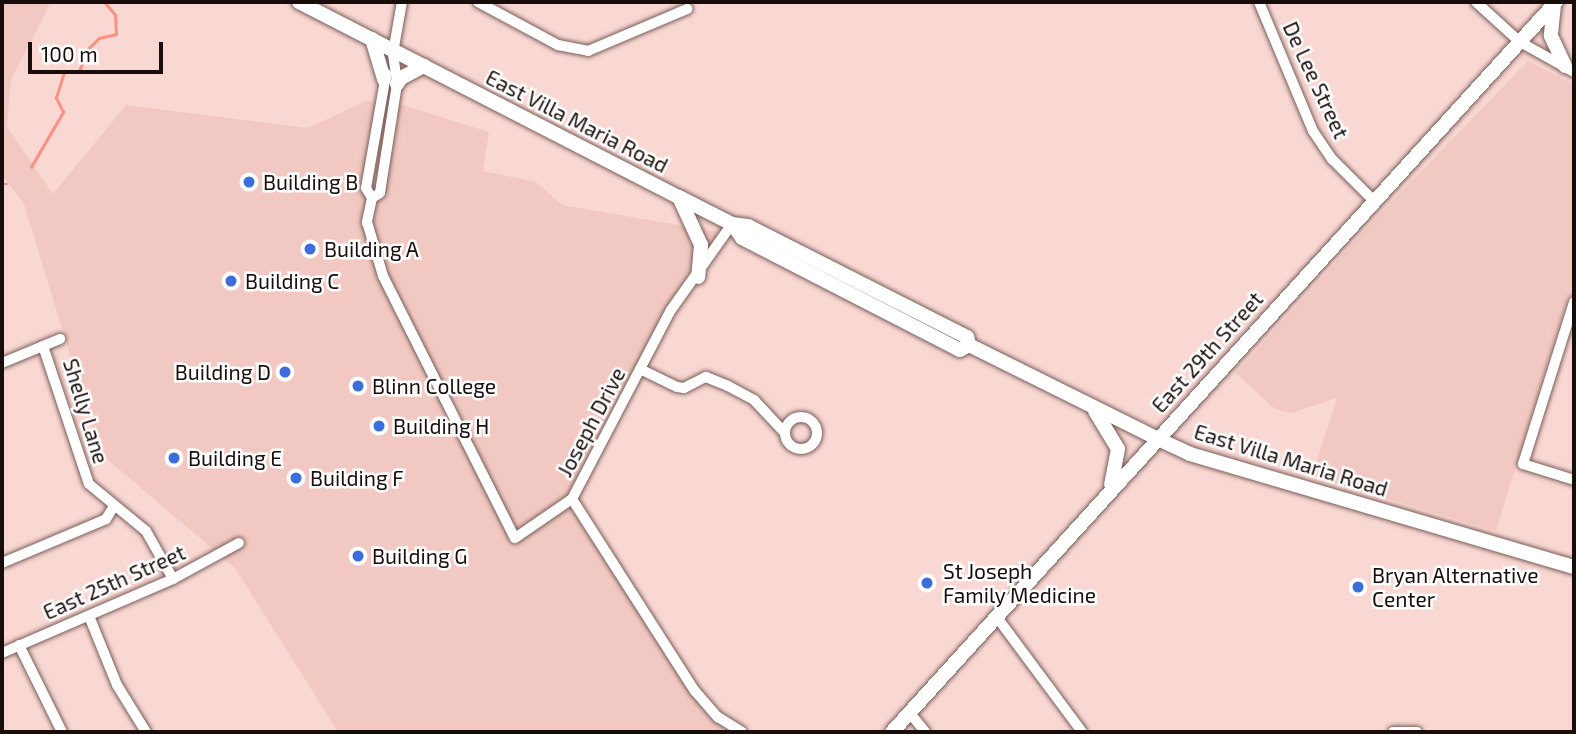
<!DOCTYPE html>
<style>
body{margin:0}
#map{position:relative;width:1576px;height:734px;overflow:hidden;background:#f9d7d2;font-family:"Exo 2",sans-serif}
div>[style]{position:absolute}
.built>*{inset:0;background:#f2c9c2}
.stream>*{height:2.5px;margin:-1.25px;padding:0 1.25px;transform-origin:1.25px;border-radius:1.25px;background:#fa9182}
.roads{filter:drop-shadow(0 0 2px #7a5d58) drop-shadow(0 0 2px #7a5d58)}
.minor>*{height:10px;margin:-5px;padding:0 5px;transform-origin:5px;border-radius:5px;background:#fff}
.minor>.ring{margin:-5px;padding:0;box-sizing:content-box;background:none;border:10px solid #fff;border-radius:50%}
.major>*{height:14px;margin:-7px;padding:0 7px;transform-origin:7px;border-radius:7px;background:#fff}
.dots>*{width:19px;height:19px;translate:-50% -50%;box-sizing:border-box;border:4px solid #fff;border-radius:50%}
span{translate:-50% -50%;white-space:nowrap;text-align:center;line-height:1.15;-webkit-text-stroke:5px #fff;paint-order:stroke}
.street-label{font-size:21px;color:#180d0b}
.poi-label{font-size:21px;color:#180d0b}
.left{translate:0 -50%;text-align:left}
.right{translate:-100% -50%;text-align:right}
.frame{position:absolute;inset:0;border:4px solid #180d0b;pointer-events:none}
.scale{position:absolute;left:28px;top:42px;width:135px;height:32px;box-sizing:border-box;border:4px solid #180d0b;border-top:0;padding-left:9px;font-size:21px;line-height:24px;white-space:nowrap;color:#180d0b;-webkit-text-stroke:5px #fff;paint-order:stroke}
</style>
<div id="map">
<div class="built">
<i style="clip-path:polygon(2px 2px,51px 2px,11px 80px,7px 127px,53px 194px,126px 105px,308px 128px,366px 101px,406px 106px,489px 132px,483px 171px,536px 182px,562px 205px,719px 232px,572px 499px,695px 691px,743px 732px,338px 732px,235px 568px,100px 453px,24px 204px,2px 175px)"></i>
<i style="clip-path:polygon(1528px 61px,1574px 85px,1574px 297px,1568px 296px,1496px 531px,1312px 476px,1337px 398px,1291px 413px,1275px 409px,1236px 373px,1372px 222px)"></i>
</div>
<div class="stream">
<i style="left:31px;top:167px;width:64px;rotate:-59.8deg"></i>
<i style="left:63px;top:112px;width:16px;rotate:-117deg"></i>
<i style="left:56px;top:98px;width:28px;rotate:-73deg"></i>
<i style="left:64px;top:71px;width:15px"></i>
<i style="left:79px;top:71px;width:25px;rotate:-67deg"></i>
<i style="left:89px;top:48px;width:14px;rotate:-45deg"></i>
<i style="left:99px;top:38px;width:17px;rotate:-13deg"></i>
<i style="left:116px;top:34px;width:19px;rotate:-93deg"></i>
<i style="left:115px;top:15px;width:17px;rotate:-130deg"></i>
<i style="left:2px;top:184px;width:5px"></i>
</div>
<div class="roads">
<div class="minor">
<i style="left:478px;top:2px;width:91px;rotate:28.3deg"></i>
<i style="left:558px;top:45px;width:31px;rotate:11deg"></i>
<i style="left:588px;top:51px;width:108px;rotate:-23deg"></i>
<i style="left:1259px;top:2px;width:140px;rotate:67.3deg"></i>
<i style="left:1313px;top:131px;width:34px;rotate:56deg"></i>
<i style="left:1332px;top:159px;width:58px;rotate:45deg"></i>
<i style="left:1476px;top:2px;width:59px;rotate:42.3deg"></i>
<i style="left:1520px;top:42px;width:62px;rotate:29.1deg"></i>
<i style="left:394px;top:47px;width:46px;rotate:-79.9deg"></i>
<i style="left:393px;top:54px;width:30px;rotate:82deg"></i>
<i style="left:397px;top:84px;width:110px;rotate:98.9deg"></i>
<i style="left:380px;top:193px;width:9px;rotate:148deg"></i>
<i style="left:372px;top:198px;width:25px;rotate:102deg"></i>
<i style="left:367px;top:222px;width:56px;rotate:73.5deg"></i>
<i style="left:383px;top:276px;width:293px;rotate:63.3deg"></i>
<i style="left:515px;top:538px;width:69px;rotate:-34.4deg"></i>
<i style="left:572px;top:499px;width:213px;rotate:-62.4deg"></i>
<i style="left:671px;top:310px;width:105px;rotate:-54.7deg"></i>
<i style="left:372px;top:198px;width:12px;rotate:-121deg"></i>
<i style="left:366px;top:188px;width:116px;rotate:-80deg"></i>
<i style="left:1574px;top:302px;width:170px;rotate:107.5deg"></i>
<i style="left:1523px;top:464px;width:53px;rotate:17.4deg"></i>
<i style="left:43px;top:346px;width:145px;rotate:71.6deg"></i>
<i style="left:89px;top:484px;width:74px;rotate:39.5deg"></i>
<i style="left:146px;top:531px;width:55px;rotate:60.6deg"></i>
<i style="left:2px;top:363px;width:63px;rotate:-22.5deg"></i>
<i style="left:640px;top:369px;width:41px;rotate:25.9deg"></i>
<i style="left:677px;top:387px;width:7px;rotate:8deg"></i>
<i style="left:684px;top:388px;width:25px;rotate:-27deg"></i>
<i style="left:706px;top:377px;width:24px;rotate:22deg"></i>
<i style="left:728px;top:386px;width:30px;rotate:28deg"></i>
<i style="left:754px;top:400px;width:45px;rotate:46.8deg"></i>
<i class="ring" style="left:785px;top:417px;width:22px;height:22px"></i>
<i style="left:572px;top:499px;width:228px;rotate:57.4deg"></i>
<i style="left:695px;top:691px;width:35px;rotate:49deg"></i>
<i style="left:718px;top:717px;width:28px;rotate:32deg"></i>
<i style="left:2px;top:563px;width:113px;rotate:-22.9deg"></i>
<i style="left:106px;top:519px;width:13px;rotate:-58deg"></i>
<i style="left:89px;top:616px;width:74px;rotate:67.9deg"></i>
<i style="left:117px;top:685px;width:55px;rotate:58.3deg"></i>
<i style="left:996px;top:616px;width:144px;rotate:53.4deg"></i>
<i style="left:19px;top:645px;width:97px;rotate:63.7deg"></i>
<i style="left:2px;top:653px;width:186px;rotate:-23.4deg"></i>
<i style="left:173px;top:579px;width:75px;rotate:-28.6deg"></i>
<i style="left:909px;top:712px;width:26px;rotate:51deg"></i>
<i style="left:1393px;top:732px;width:24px"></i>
</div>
<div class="major">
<i style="left:299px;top:2px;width:427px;rotate:27.2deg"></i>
<i style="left:679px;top:197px;width:59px;rotate:27deg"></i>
<i style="left:732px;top:224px;width:16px;rotate:7deg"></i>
<i style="left:748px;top:226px;width:246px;rotate:26.9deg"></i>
<i style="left:967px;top:337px;width:8px;rotate:76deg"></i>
<i style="left:969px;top:345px;width:209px;rotate:26.4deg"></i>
<i style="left:1156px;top:438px;width:38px;rotate:25deg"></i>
<i style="left:1190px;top:454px;width:400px;rotate:16.4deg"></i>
<i style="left:1554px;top:5px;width:31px;rotate:96deg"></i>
<i style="left:1551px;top:36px;width:33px;rotate:65deg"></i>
<i style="left:372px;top:39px;width:42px;rotate:73.3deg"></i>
<i style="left:397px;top:84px;width:7px;rotate:-56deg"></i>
<i style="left:401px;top:78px;width:26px;rotate:-28deg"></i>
<i style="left:679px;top:197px;width:53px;rotate:65.4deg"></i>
<i style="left:701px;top:245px;width:32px;rotate:95deg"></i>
<i style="left:732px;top:224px;width:17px;rotate:54deg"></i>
<i style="left:742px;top:238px;width:245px;rotate:27.2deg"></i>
<i style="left:960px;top:350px;width:10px;rotate:-29deg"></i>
<i style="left:1095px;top:411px;width:44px;rotate:58.8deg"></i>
<i style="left:1118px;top:449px;width:36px;rotate:101deg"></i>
<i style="left:892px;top:732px;width:987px;rotate:-47.71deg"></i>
</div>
</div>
<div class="dots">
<i style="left:249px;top:182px;background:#3c6ddd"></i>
<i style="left:310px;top:249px;background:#3c6ddd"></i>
<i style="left:231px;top:281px;background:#3c6ddd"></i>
<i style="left:285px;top:372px;background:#3c6ddd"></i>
<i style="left:358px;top:386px;background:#3c6ddd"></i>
<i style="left:379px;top:426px;background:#3c6ddd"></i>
<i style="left:174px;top:458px;background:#3c6ddd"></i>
<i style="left:296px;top:478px;background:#3c6ddd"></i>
<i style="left:358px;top:556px;background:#3c6ddd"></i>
<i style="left:927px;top:583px;background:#3c6ddd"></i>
<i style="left:1358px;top:587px;background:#3c6ddd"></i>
</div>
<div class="street-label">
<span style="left:1316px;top:80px;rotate:65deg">De Lee Street</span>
<span style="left:577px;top:121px;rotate:27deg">East Villa Maria Road</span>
<span style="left:1207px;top:352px;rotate:-48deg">East 29th Street</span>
<span style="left:86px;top:411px;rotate:73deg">Shelly Lane</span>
<span style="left:591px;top:422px;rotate:-62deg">Joseph Drive</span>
<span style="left:1291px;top:460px;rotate:17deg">East Villa Maria Road</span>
<span style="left:114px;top:582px;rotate:-24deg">East 25th Street</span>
</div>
<div class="poi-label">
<span class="left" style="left:263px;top:182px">Building B</span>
<span class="left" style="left:324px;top:249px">Building A</span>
<span class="left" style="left:245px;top:281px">Building C</span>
<span class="right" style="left:271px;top:372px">Building D</span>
<span class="left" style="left:372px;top:386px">Blinn College</span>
<span class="left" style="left:393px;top:426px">Building H</span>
<span class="left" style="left:188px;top:458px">Building E</span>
<span class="left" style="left:310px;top:478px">Building F</span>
<span class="left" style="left:372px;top:556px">Building G</span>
<span class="left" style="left:943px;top:583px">St Joseph<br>Family Medicine</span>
<span class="left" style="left:1372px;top:587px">Bryan Alternative<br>Center</span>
</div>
<div class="frame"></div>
<div class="scale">100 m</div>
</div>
